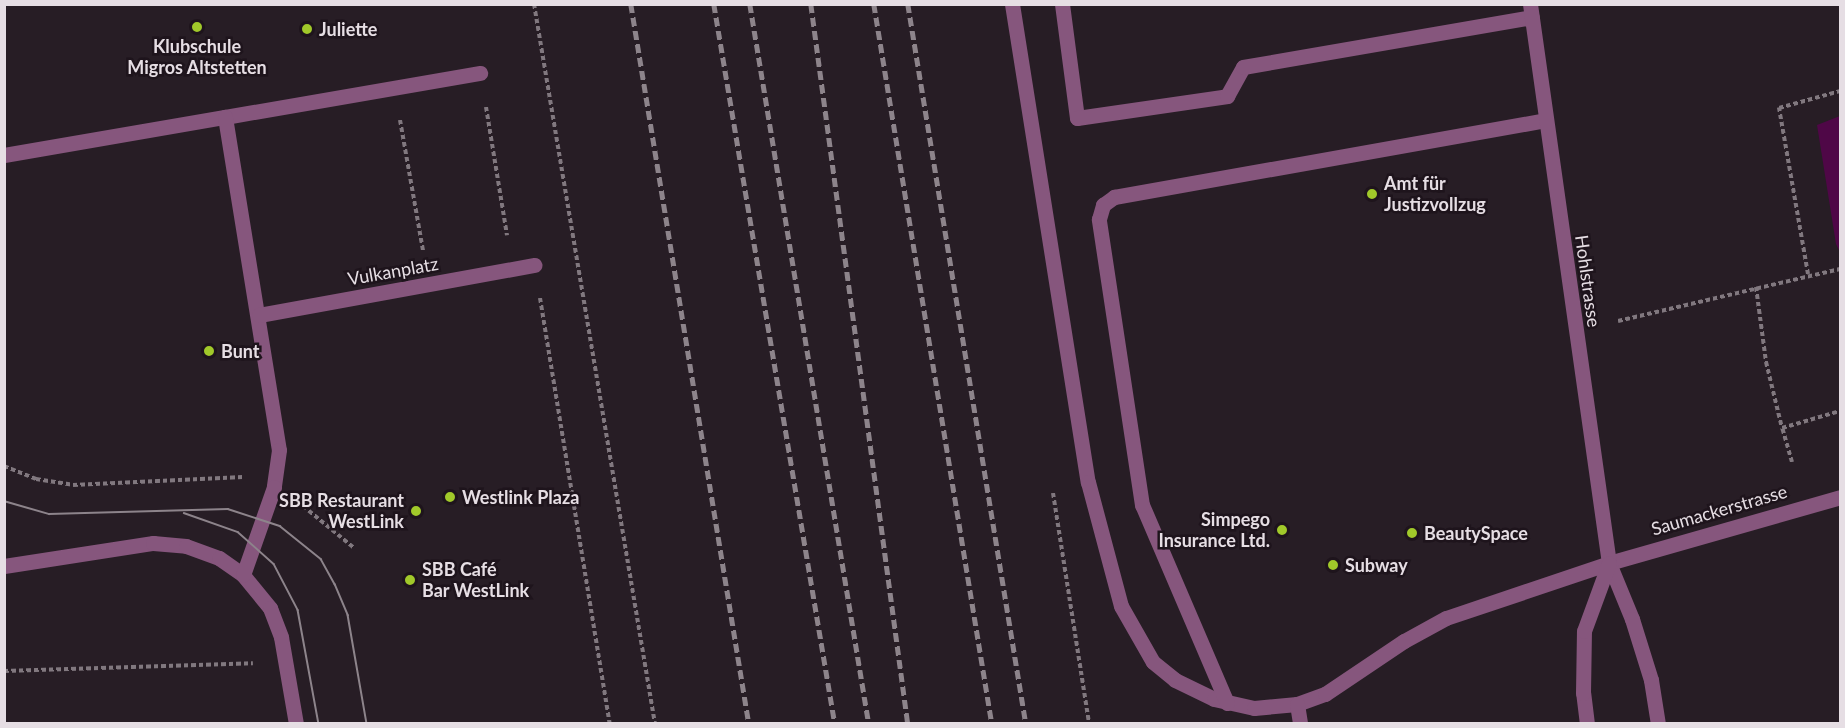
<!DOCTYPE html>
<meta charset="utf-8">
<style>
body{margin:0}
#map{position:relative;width:1845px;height:728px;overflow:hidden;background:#271d25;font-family:Lato,sans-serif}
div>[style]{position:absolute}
.green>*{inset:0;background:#4f0747}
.path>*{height:4px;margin-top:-2px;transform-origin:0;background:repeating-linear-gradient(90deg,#81787f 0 4.5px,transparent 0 7.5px)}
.service>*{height:15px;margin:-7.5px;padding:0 7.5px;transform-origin:7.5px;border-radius:7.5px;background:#86567d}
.pedestrian>*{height:15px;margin:-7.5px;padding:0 7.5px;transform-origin:7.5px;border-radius:7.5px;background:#86567d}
.minor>*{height:15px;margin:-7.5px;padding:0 7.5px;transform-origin:7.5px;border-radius:7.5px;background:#86567d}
.tertiary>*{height:15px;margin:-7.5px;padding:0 7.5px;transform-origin:7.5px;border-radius:7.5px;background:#86567d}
.tram>*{height:1.5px;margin:-0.75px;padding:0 0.75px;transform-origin:0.75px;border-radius:0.75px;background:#8d848b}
.rail>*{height:4.5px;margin-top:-2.25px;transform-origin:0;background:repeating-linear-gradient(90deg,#8d848b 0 9px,transparent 0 13.5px)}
.dots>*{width:16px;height:16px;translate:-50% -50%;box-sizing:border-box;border:3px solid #1e141c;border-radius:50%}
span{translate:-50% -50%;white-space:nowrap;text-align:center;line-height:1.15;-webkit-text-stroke:5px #1e141c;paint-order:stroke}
.poi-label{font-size:18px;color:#e6dee4;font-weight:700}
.left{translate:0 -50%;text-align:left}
.right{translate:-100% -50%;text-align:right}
.street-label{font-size:18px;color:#e6dee4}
.frame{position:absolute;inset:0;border:6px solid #e6dee4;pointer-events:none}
</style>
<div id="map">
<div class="green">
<i style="clip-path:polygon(1840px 116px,1840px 252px,1836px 244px,1817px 125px)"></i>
</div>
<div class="path">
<i style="left:534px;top:4px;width:730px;rotate:80.46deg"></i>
<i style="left:486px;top:107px;width:130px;rotate:80.7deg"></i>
<i style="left:400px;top:120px;width:133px;rotate:80deg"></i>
<i style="left:1808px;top:274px;width:169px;rotate:-99.9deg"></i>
<i style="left:1779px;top:108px;width:63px;rotate:-15.6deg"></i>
<i style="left:1756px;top:287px;width:76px;rotate:82.4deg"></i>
<i style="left:1766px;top:362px;width:68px;rotate:76.4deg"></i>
<i style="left:540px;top:298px;width:432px;rotate:80.7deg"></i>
<i style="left:1618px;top:321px;width:228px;rotate:-13.2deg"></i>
<i style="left:1792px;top:462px;width:35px;rotate:-106deg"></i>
<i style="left:1782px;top:428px;width:60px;rotate:-16.3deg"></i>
<i style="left:4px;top:466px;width:35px;rotate:22deg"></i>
<i style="left:36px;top:479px;width:37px;rotate:9deg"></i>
<i style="left:73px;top:485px;width:170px;rotate:-2.7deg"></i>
<i style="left:1053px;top:493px;width:234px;rotate:81.1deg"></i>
<i style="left:303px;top:506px;width:65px;rotate:39.4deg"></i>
<i style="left:4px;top:671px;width:249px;rotate:-1.8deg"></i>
</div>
<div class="service">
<i style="left:1012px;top:4px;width:484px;rotate:81deg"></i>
<i style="left:1088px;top:482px;width:128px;rotate:75.1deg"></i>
<i style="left:1121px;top:606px;width:64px;rotate:60.3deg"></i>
<i style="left:1153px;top:662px;width:28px;rotate:39deg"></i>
<i style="left:1175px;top:680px;width:43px;rotate:26deg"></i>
<i style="left:1214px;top:699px;width:41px;rotate:12.7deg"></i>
<i style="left:1254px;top:708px;width:43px;rotate:-5.3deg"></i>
<i style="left:1297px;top:704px;width:30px;rotate:-20deg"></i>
<i style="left:1325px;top:694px;width:95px;rotate:-33.9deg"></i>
<i style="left:1404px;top:641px;width:48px;rotate:-28.7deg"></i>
<i style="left:1446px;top:618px;width:172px;rotate:-18.6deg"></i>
<i style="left:1062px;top:4px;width:115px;rotate:82.5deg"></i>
<i style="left:1077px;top:118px;width:152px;rotate:-8.3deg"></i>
<i style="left:1227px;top:96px;width:33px;rotate:-61deg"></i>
<i style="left:1243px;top:67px;width:293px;rotate:-9.8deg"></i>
<i style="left:4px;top:566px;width:151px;rotate:-8.8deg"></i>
<i style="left:153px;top:543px;width:33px;rotate:5deg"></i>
<i style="left:186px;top:546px;width:35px;rotate:20deg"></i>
<i style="left:219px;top:558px;width:29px;rotate:35deg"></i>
<i style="left:243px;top:575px;width:43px;rotate:50.7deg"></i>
<i style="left:270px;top:608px;width:31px;rotate:69deg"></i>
<i style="left:281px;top:637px;width:88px;rotate:80.2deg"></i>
<i style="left:1227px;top:703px;width:215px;rotate:-113.2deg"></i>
<i style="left:1142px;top:505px;width:289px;rotate:-98.6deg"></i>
<i style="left:1099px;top:219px;width:15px;rotate:-74deg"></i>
<i style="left:1103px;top:205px;width:14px;rotate:-36deg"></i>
<i style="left:1114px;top:197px;width:438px;rotate:-10.1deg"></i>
<i style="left:1297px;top:704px;width:20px;rotate:81deg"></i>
</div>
<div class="pedestrian">
<i style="left:225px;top:117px;width:259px;rotate:-9.8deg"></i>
<i style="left:4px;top:155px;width:224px;rotate:-9.8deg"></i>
<i style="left:225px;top:117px;width:337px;rotate:80.8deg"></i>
<i style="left:279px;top:450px;width:37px;rotate:98deg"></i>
<i style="left:274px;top:487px;width:93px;rotate:109.4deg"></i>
<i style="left:259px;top:315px;width:280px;rotate:-10.3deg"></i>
</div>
<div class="minor">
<i style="left:1609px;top:563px;width:240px;rotate:-15.9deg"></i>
</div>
<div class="tertiary">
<i style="left:1530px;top:4px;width:565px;rotate:81.96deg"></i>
<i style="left:1609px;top:563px;width:61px;rotate:67.7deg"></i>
<i style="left:1632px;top:619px;width:64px;rotate:72.7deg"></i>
<i style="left:1651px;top:680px;width:45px;rotate:81deg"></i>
<i style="left:1587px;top:724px;width:31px;rotate:-97deg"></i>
<i style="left:1583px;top:693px;width:62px;rotate:-89.1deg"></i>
<i style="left:1584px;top:631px;width:72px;rotate:-69.8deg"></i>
</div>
<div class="tram">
<i style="left:4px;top:501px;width:47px;rotate:16.1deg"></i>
<i style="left:49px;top:514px;width:179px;rotate:-1.6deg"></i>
<i style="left:228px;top:509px;width:55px;rotate:18.1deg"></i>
<i style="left:280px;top:526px;width:53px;rotate:38.8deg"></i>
<i style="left:321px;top:559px;width:29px;rotate:61deg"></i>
<i style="left:335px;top:584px;width:34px;rotate:67deg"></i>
<i style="left:348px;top:615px;width:111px;rotate:80.1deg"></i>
<i style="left:184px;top:513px;width:57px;rotate:19.4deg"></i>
<i style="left:238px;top:532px;width:48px;rotate:41.6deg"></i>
<i style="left:274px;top:564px;width:52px;rotate:62.4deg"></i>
<i style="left:298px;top:610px;width:116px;rotate:79.6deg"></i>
</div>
<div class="rail">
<i style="left:631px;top:4px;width:730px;rotate:80.69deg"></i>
<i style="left:714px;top:4px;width:730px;rotate:80.46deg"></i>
<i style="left:750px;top:4px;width:730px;rotate:80.62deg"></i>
<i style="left:811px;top:4px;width:727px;rotate:82.33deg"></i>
<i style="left:874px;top:4px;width:730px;rotate:80.69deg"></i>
<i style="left:908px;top:4px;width:730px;rotate:80.69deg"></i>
</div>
<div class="dots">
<i style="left:197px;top:27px;background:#a1c92a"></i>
<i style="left:307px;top:29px;background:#a1c92a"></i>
<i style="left:1372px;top:194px;background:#a1c92a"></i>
<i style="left:209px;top:351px;background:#a1c92a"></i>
<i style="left:450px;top:497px;background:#a1c92a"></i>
<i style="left:416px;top:511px;background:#a1c92a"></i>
<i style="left:1282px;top:530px;background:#a1c92a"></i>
<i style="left:1412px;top:533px;background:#a1c92a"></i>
<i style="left:1333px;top:565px;background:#a1c92a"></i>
<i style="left:410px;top:580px;background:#a1c92a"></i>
</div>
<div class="poi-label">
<span class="left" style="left:319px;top:29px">Juliette</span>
<span style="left:197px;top:57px">Klubschule<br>Migros Altstetten</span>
<span class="left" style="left:1384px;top:194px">Amt für<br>Justizvollzug</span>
<span class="left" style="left:221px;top:351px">Bunt</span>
<span class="left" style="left:462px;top:497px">Westlink Plaza</span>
<span class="right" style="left:404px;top:511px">SBB Restaurant<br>WestLink</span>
<span class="right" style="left:1270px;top:530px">Simpego<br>Insurance Ltd.</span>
<span class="left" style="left:1424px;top:533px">BeautySpace</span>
<span class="left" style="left:1345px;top:565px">Subway</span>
<span class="left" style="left:422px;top:580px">SBB Café<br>Bar WestLink</span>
</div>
<div class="street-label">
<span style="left:393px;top:271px;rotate:-10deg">Vulkanplatz</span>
<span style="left:1588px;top:281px;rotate:82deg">Hohlstrasse</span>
<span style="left:1719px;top:510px;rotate:-16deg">Saumackerstrasse</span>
</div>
<div class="frame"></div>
</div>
